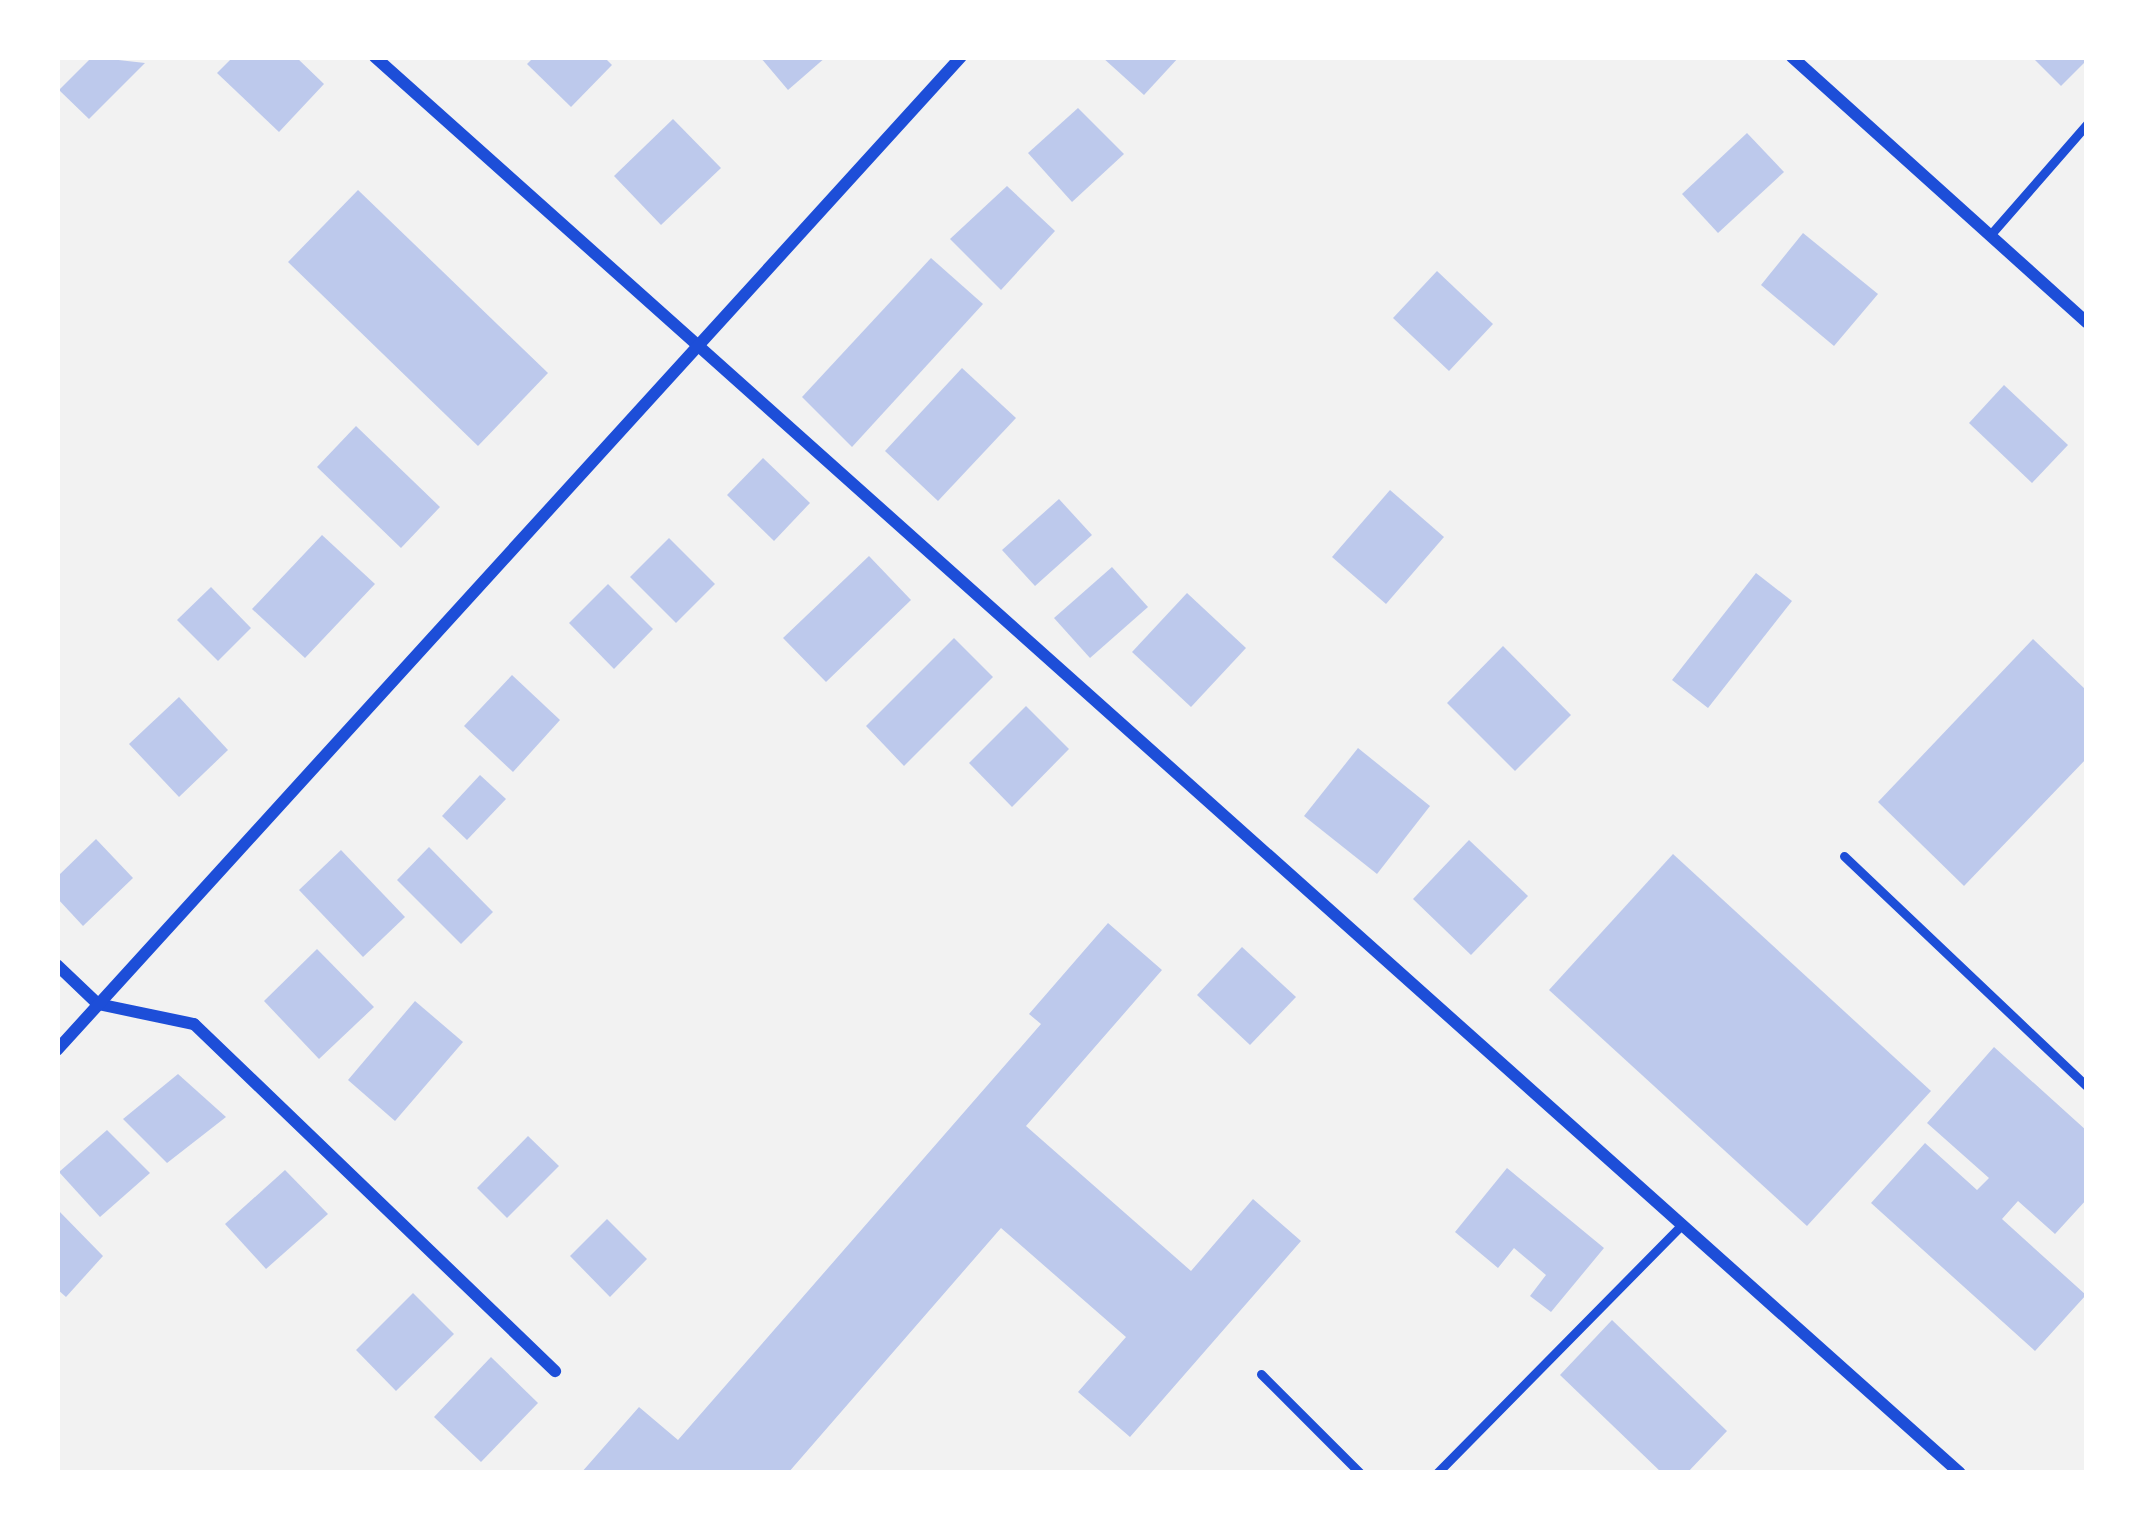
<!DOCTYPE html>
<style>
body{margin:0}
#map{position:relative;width:2144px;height:1530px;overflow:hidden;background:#f2f2f2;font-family:"Work Sans",sans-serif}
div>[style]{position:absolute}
.building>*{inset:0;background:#bdc9ec}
.service>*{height:9px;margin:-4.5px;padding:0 4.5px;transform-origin:4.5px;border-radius:4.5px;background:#1d4ed8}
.minor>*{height:12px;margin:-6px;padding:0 6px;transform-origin:6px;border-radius:6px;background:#1d4ed8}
span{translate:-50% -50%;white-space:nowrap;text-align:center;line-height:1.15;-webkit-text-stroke:10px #fff;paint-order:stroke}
.frame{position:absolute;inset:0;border:60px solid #fff;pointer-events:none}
</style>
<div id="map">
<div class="building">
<i style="clip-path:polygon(92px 57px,145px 63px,89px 119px,59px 90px)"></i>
<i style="clip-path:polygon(233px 57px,296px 57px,324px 84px,279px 132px,217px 73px)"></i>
<i style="clip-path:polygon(534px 57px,604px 57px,612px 65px,571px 107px,527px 64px)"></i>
<i style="clip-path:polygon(760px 57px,826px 57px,788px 90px)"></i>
<i style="clip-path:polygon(1102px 57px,1179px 57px,1144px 95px)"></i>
<i style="clip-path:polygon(2032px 57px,2087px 57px,2087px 60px,2061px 86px)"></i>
<i style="clip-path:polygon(1078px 108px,1124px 154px,1072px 202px,1028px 153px)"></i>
<i style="clip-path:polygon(673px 119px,721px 168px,661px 225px,614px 176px)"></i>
<i style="clip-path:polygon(1747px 133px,1784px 172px,1718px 233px,1682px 194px)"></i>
<i style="clip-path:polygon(1007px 186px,1055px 231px,1001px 290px,950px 239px)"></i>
<i style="clip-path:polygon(358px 190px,548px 373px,478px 446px,288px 262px)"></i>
<i style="clip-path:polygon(1803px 233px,1878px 294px,1834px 346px,1761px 285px)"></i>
<i style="clip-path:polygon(931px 258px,983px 304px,852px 447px,802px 397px)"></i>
<i style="clip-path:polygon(1437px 271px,1493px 324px,1449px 371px,1393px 318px)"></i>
<i style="clip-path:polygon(962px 368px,1016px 418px,938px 501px,885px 451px)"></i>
<i style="clip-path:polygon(2004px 385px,2068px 445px,2032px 483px,1969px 423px)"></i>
<i style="clip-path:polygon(356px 426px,440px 507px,401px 548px,317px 467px)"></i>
<i style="clip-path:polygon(763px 458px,810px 503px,774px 541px,727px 495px)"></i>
<i style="clip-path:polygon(1390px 490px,1444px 537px,1386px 604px,1332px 557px)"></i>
<i style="clip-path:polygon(1059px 499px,1092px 535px,1035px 586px,1002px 550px)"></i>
<i style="clip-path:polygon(322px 535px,375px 584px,305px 658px,252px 609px)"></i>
<i style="clip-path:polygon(669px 538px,715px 584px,676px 623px,630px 577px)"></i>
<i style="clip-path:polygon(869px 556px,911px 600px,826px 682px,783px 638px)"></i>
<i style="clip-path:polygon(1112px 567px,1148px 607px,1090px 658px,1054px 618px)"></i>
<i style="clip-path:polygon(1756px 573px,1792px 601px,1708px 708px,1672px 680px)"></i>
<i style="clip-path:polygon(608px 584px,653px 629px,614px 669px,569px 623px)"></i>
<i style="clip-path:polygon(211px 587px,251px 628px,218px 661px,177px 620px)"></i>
<i style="clip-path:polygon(1187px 593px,1246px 648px,1191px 707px,1132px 652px)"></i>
<i style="clip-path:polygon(954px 638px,993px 677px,904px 766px,866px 726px)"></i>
<i style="clip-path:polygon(2033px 639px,2087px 691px,2087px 758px,1964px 886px,1878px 802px)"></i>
<i style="clip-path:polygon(1503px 646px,1571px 715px,1515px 771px,1447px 703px)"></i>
<i style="clip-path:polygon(512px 675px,560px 720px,513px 772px,464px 726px)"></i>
<i style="clip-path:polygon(179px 697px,228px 750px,179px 797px,129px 744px)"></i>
<i style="clip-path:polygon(1026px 706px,1069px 749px,1012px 807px,969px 763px)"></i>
<i style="clip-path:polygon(1358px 748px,1430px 806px,1377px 874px,1304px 816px)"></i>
<i style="clip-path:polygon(480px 775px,506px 799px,467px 840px,442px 816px)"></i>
<i style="clip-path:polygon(96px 839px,133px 878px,83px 926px,57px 898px,57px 877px)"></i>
<i style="clip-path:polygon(1469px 840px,1528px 896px,1471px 955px,1413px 899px)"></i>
<i style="clip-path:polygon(429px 847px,493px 912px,461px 944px,397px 880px)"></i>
<i style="clip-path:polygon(341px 850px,405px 917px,363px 957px,299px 890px)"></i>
<i style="clip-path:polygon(1673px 854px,1931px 1091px,1807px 1226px,1549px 990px)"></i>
<i style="clip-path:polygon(1108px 923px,1162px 970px,1026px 1126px,1191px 1271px,1253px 1199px,1301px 1241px,1130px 1437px,1078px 1392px,1126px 1337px,1001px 1228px,788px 1473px,581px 1473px,639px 1407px,678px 1440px,1041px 1024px,1029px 1014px)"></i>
<i style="clip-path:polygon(1242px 947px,1296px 997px,1250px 1045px,1197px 995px)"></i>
<i style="clip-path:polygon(317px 949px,374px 1007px,319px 1059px,264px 1001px)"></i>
<i style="clip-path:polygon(415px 1001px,463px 1042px,395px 1121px,348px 1080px)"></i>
<i style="clip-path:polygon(1994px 1047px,2087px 1131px,2087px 1199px,2055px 1234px,2018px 1201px,2002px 1219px,2086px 1295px,2035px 1351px,1871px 1203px,1925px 1143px,1977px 1190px,1989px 1178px,1927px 1123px)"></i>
<i style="clip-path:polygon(178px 1074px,226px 1117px,167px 1163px,123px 1119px)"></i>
<i style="clip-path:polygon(107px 1130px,150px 1173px,100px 1217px,59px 1172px)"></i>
<i style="clip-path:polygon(528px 1136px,559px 1166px,507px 1218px,477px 1188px)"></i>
<i style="clip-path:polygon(1507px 1168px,1604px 1248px,1551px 1312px,1530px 1296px,1546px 1275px,1514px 1248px,1498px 1268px,1455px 1232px)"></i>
<i style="clip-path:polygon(285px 1170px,328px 1214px,266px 1269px,225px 1224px)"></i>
<i style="clip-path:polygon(57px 1209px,103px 1256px,66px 1297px,57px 1289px)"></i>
<i style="clip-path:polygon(607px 1219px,647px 1259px,610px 1297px,570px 1256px)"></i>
<i style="clip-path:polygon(413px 1293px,454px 1334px,396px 1391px,356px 1350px)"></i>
<i style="clip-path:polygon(1612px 1320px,1727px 1431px,1687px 1473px,1662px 1473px,1560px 1375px)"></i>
<i style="clip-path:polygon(491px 1357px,538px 1403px,481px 1462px,434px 1417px)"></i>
</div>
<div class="service">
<i style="left:1991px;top:234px;width:146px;rotate:-48.9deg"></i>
<i style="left:1844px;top:856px;width:335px;rotate:43.5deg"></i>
<i style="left:1261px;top:1374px;width:140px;rotate:45deg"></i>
<i style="left:1437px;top:1473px;width:346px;rotate:-45.4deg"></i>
</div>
<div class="minor">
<i style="left:375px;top:57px;width:2125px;rotate:41.78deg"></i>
<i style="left:1792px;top:57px;width:397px;rotate:42deg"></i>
<i style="left:57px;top:965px;width:57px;rotate:43.6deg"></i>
<i style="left:98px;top:1004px;width:98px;rotate:11.8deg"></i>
<i style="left:194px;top:1024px;width:501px;rotate:43.87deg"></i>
<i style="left:57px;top:1050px;width:1343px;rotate:-47.69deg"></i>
</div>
<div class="frame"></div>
</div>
